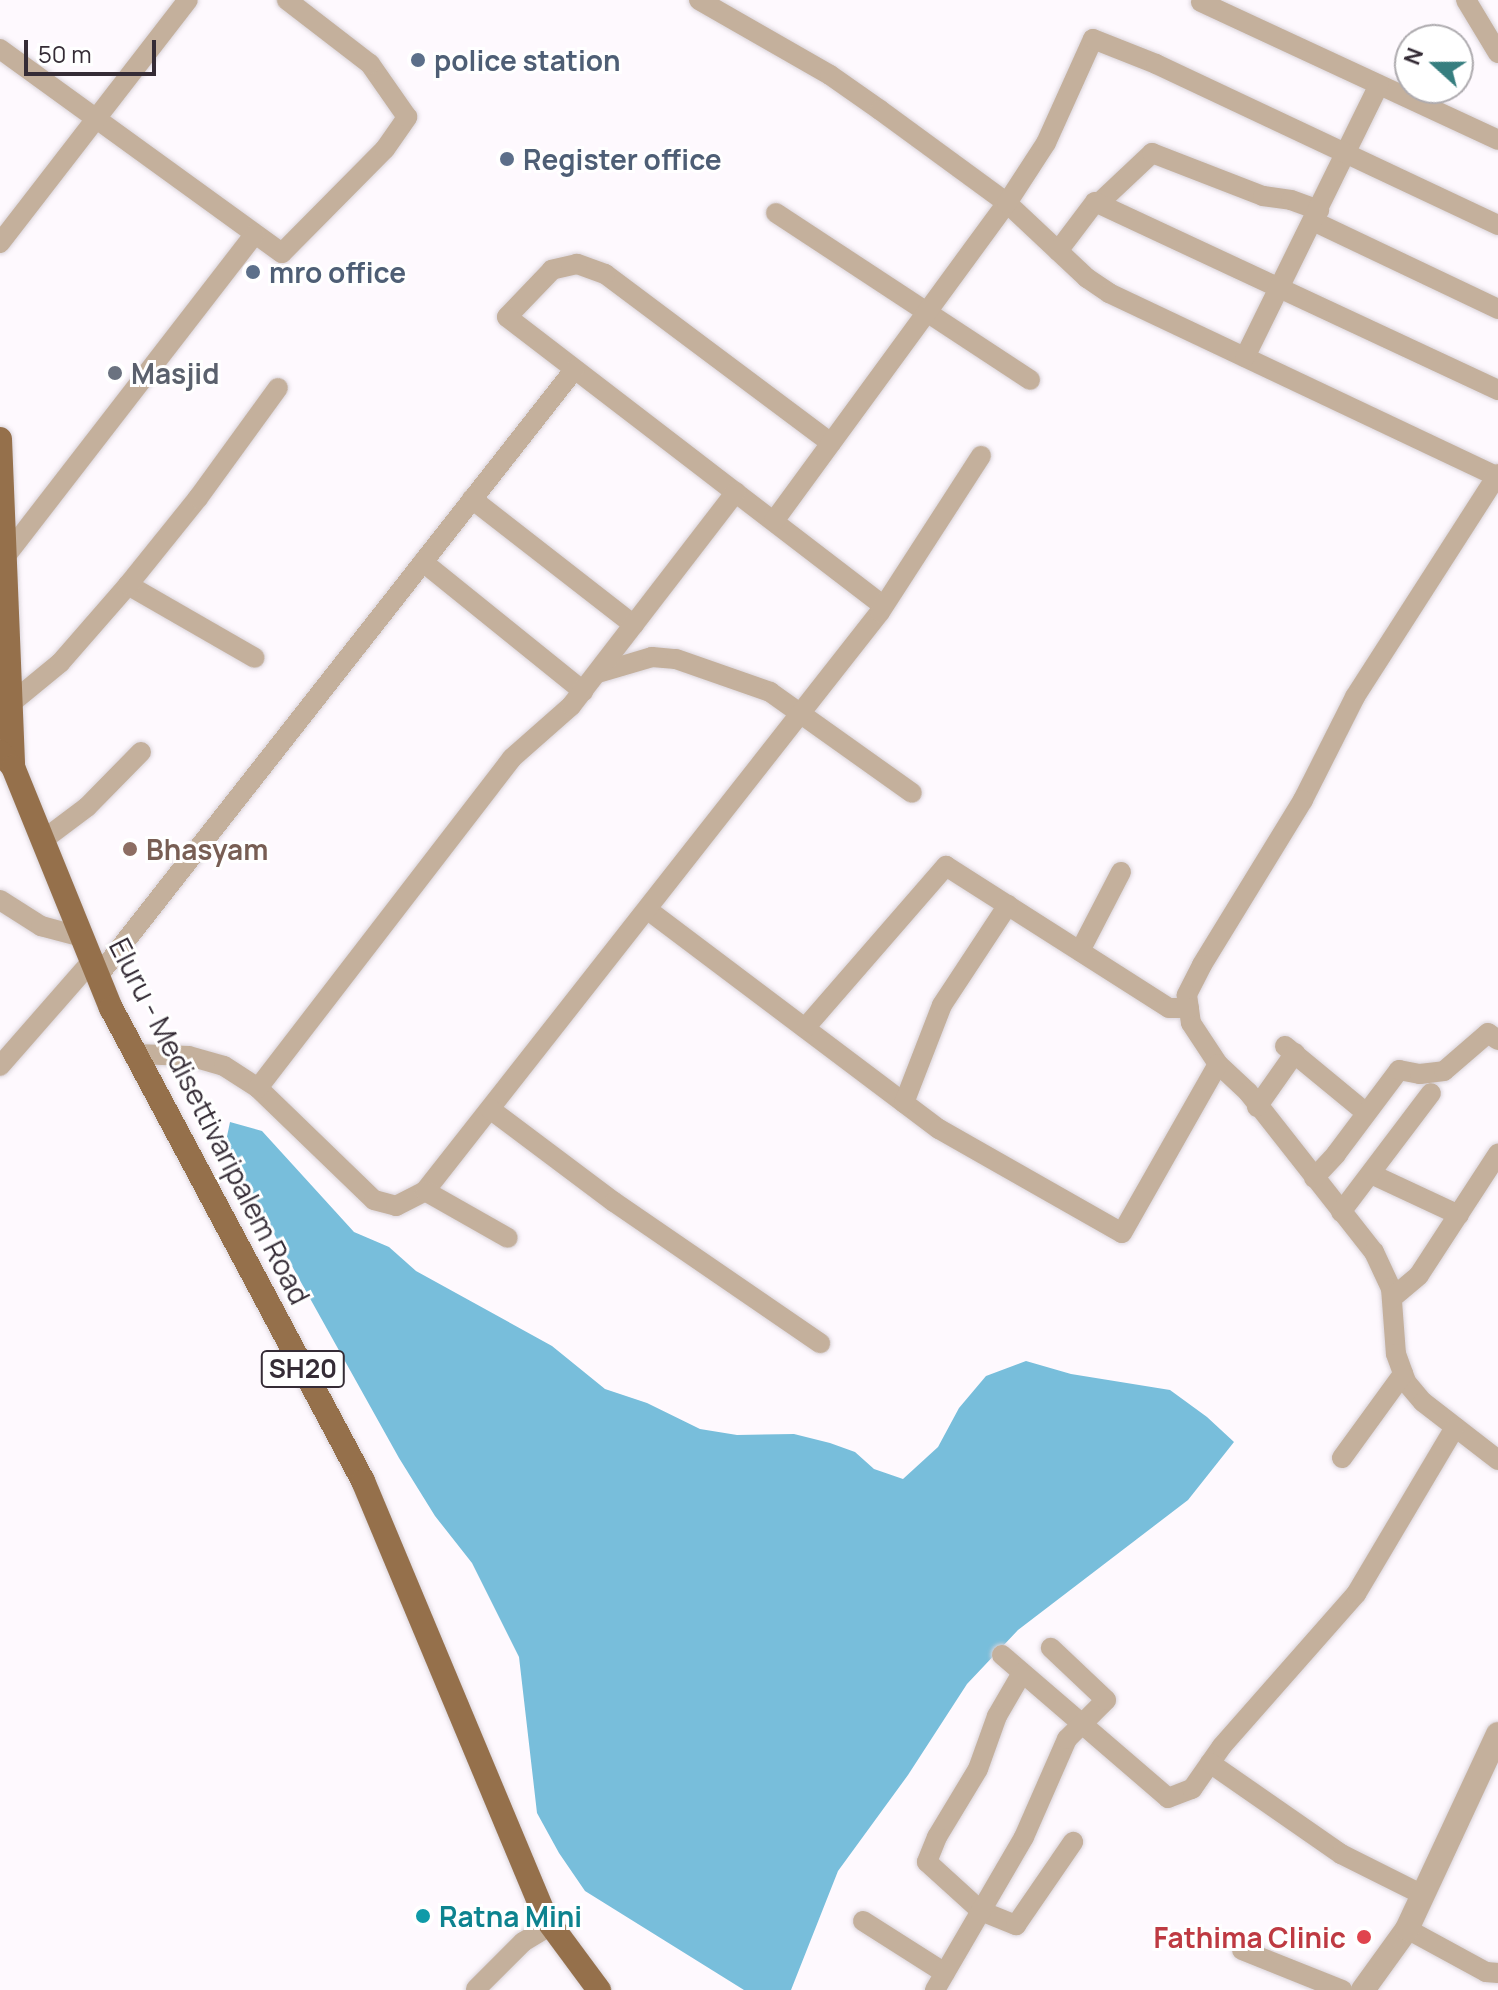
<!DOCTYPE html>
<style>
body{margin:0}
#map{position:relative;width:1498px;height:1990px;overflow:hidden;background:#fef9fe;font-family:Manrope,sans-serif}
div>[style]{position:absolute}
.water>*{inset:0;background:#78bedb}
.roads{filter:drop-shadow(0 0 2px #dad4da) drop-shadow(0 0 2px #dad4da)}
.minor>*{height:20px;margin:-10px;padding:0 10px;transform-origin:10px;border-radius:10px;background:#c4b09c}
.tertiary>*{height:24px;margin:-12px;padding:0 12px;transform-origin:12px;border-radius:12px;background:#c4b09c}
.primary>*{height:24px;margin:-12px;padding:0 12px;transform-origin:12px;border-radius:12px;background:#95704b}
.dots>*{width:22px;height:22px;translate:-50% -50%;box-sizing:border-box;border:4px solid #fff;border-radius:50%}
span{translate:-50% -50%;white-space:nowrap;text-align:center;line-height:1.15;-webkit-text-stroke:6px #fff;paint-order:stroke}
.shield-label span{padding:2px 6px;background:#fff;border:2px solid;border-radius:6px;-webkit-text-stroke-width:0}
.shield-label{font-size:26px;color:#352c36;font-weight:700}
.service-label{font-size:28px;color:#4e5e75;font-weight:700}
.left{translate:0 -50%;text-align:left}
.worship-label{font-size:28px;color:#5b616d;font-weight:700}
.education-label{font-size:28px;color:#785e54;font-weight:700}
.street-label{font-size:28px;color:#352c36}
.culture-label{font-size:28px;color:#0d838f;font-weight:700}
.health-label{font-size:28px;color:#be3a42;font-weight:700}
.right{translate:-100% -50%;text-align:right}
.north{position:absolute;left:1394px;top:24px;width:80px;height:80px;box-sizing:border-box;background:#fff;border:2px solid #aeabaf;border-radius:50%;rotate:291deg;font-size:22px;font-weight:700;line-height:32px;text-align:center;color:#352c36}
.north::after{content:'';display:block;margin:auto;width:28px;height:36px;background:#367e7f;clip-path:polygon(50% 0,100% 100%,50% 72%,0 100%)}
.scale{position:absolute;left:24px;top:40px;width:132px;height:36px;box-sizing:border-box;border:4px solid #352c36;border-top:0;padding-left:10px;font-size:24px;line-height:28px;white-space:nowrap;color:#352c36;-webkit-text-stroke:6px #fff;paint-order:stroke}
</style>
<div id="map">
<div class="water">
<i style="clip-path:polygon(230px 1122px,262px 1131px,354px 1232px,389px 1247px,416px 1271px,552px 1346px,605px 1389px,647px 1403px,700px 1429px,737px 1435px,794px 1434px,830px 1443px,855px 1452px,874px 1469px,903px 1479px,938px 1447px,959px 1408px,986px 1376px,1026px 1361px,1071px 1374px,1170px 1390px,1207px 1417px,1234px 1442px,1188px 1500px,1018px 1630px,967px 1684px,908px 1775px,838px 1871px,791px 1990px,744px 1990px,585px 1891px,559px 1853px,537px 1813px,519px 1657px,472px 1563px,435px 1516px,399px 1458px,225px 1146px)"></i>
</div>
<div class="roads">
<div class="minor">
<i style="left:699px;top:0;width:151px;rotate:29.8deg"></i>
<i style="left:830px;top:75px;width:61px;rotate:35deg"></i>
<i style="left:880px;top:110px;width:157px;rotate:36.2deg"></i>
<i style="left:1007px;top:203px;width:110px;rotate:43.2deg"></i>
<i style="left:1087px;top:278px;width:27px;rotate:34deg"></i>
<i style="left:1109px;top:293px;width:428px;rotate:25.3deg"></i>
<i style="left:1466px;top:0;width:62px;rotate:58.9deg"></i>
<i style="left:1201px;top:2px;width:327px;rotate:24.9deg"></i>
<i style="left:0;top:49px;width:348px;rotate:35.9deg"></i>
<i style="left:282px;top:253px;width:146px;rotate:-45.3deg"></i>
<i style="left:385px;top:149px;width:39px;rotate:-55deg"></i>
<i style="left:407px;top:117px;width:65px;rotate:-124.9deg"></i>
<i style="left:370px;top:64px;width:105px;rotate:-142.4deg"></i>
<i style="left:1099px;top:203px;width:73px;rotate:-43.3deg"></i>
<i style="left:1152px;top:153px;width:119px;rotate:21.2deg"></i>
<i style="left:1263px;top:196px;width:28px;rotate:8deg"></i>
<i style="left:1291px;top:200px;width:30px;rotate:20deg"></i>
<i style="left:776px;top:213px;width:304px;rotate:33.3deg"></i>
<i style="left:1313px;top:221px;width:205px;rotate:25.4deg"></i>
<i style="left:0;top:243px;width:307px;rotate:-52.3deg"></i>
<i style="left:1058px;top:251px;width:61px;rotate:-52.9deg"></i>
<i style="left:1095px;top:202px;width:445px;rotate:25deg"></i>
<i style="left:1245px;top:357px;width:303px;rotate:-63.8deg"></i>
<i style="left:831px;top:443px;width:282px;rotate:-143.2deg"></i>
<i style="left:605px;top:274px;width:30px;rotate:-160deg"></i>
<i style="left:577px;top:264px;width:26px;rotate:167deg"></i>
<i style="left:552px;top:270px;width:65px;rotate:133.8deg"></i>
<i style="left:507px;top:317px;width:474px;rotate:37.5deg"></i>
<i style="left:1498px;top:474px;width:265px;rotate:122.7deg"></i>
<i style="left:1355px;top:697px;width:115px;rotate:116.8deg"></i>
<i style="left:1303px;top:800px;width:193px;rotate:121.5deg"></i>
<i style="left:1202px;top:965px;width:34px;rotate:117deg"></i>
<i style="left:1187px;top:995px;width:28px;rotate:82deg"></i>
<i style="left:1191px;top:1023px;width:49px;rotate:56.6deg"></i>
<i style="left:1218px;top:1064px;width:41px;rotate:43deg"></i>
<i style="left:1248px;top:1092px;width:204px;rotate:51.8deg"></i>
<i style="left:1374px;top:1252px;width:40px;rotate:65deg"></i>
<i style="left:1391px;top:1288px;width:66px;rotate:85.7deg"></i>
<i style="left:1396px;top:1354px;width:30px;rotate:70deg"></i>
<i style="left:1406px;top:1382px;width:26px;rotate:50deg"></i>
<i style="left:1423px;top:1402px;width:95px;rotate:37.7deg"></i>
<i style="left:472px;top:499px;width:205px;rotate:37.9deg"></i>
<i style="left:774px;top:521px;width:394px;rotate:-53.8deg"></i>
<i style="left:1007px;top:203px;width:72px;rotate:-57deg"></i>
<i style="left:1046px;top:143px;width:114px;rotate:-65.7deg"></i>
<i style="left:1093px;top:39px;width:68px;rotate:21.6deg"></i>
<i style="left:1156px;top:64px;width:378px;rotate:25.2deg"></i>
<i style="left:5px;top:557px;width:408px;rotate:-52.3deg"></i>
<i style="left:423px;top:562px;width:206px;rotate:38.9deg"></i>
<i style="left:128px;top:585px;width:146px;rotate:29.9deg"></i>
<i style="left:598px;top:673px;width:56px;rotate:-16.5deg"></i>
<i style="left:652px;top:657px;width:24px;rotate:5deg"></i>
<i style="left:676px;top:659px;width:100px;rotate:19.3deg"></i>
<i style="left:770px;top:692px;width:174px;rotate:35.4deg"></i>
<i style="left:10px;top:704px;width:65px;rotate:-39.4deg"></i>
<i style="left:60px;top:663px;width:103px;rotate:-48.9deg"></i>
<i style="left:128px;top:585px;width:112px;rotate:-51.2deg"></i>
<i style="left:198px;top:498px;width:136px;rotate:-54deg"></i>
<i style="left:43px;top:840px;width:55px;rotate:-36.9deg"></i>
<i style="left:87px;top:807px;width:77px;rotate:-45.5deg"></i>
<i style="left:0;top:900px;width:49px;rotate:32.4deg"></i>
<i style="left:41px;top:926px;width:42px;rotate:15deg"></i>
<i style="left:648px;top:910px;width:364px;rotate:37deg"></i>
<i style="left:939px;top:1129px;width:210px;rotate:29.6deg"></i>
<i style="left:1122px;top:1233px;width:194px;rotate:-60.4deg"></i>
<i style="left:1080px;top:951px;width:89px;rotate:-62.6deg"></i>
<i style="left:98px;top:976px;width:771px;rotate:-51.85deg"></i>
<i style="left:805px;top:1028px;width:215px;rotate:-49deg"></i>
<i style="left:946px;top:866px;width:264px;rotate:32.5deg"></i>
<i style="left:1169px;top:1008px;width:20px"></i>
<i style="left:1285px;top:1046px;width:104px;rotate:39.5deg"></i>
<i style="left:136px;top:1054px;width:53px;rotate:2.2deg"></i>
<i style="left:189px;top:1056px;width:36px;rotate:16deg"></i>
<i style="left:224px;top:1066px;width:40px;rotate:32.9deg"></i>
<i style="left:258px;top:1088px;width:161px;rotate:44deg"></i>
<i style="left:374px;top:1200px;width:23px;rotate:15deg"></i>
<i style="left:396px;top:1206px;width:33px;rotate:-27deg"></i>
<i style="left:425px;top:1191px;width:736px;rotate:-51.84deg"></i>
<i style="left:880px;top:612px;width:186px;rotate:-57.1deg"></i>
<i style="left:0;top:1066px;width:140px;rotate:-48.8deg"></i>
<i style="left:258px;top:1088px;width:416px;rotate:-52.4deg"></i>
<i style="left:512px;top:758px;width:79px;rotate:-41.4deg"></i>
<i style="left:571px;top:706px;width:270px;rotate:-52.4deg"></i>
<i style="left:904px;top:1103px;width:105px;rotate:-68.8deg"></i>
<i style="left:942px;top:1005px;width:120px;rotate:-56.6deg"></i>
<i style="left:1257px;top:1107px;width:66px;rotate:-54.9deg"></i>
<i style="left:490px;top:1109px;width:155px;rotate:36.9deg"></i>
<i style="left:614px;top:1202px;width:250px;rotate:34.4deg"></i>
<i style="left:1371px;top:1174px;width:97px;rotate:25deg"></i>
<i style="left:1314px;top:1178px;width:33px;rotate:-47deg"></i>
<i style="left:1336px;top:1154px;width:105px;rotate:-53.1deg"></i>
<i style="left:1399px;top:1070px;width:21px;rotate:11deg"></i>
<i style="left:1420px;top:1074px;width:24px;rotate:-7deg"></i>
<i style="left:1444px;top:1071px;width:58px;rotate:-40.8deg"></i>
<i style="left:1488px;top:1033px;width:12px;rotate:35deg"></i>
<i style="left:425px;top:1191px;width:95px;rotate:29.5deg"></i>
<i style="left:1341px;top:1212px;width:149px;rotate:-52.9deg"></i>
<i style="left:1392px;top:1298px;width:35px;rotate:-40deg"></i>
<i style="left:1419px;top:1275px;width:145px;rotate:-56.9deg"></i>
<i style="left:1342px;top:1458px;width:104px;rotate:-54deg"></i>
<i style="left:1002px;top:1655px;width:219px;rotate:40.7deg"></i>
<i style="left:1168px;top:1798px;width:26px;rotate:-21deg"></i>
<i style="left:1192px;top:1789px;width:52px;rotate:-55.1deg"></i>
<i style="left:1222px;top:1746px;width:203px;rotate:-48.6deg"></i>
<i style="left:1356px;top:1594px;width:194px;rotate:-59.3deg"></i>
<i style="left:1022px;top:1673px;width:50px;rotate:120.2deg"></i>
<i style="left:997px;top:1716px;width:56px;rotate:109.7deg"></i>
<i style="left:978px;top:1769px;width:79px;rotate:121.1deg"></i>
<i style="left:937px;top:1837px;width:27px;rotate:112deg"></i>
<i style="left:927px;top:1862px;width:73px;rotate:42.2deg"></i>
<i style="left:981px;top:1911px;width:38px;rotate:22deg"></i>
<i style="left:1016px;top:1925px;width:101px;rotate:-55.5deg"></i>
<i style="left:1210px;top:1763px;width:160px;rotate:34.8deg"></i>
<i style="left:1341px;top:1854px;width:92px;rotate:26.6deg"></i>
<i style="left:863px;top:1921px;width:97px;rotate:32.4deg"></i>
<i style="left:1407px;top:1929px;width:90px;rotate:28.6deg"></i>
<i style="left:1486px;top:1972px;width:12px;rotate:5deg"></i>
<i style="left:1242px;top:1950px;width:108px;rotate:21.8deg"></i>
<i style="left:476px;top:1989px;width:66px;rotate:-45deg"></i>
<i style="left:523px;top:1942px;width:33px;rotate:-31deg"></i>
<i style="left:935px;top:1990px;width:177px;rotate:-59.8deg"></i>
<i style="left:1024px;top:1837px;width:107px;rotate:-66.3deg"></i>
<i style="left:1067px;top:1739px;width:55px;rotate:-45deg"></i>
<i style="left:1106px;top:1700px;width:76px;rotate:-136.6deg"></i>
</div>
<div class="tertiary">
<i style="left:1363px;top:1990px;width:75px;rotate:-54.2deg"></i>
<i style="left:1407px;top:1929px;width:215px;rotate:-65deg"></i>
</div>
<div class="primary">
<i style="left:0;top:439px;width:328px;rotate:87.7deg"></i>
<i style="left:0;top:752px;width:20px;rotate:49deg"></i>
<i style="left:13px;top:767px;width:260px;rotate:67.9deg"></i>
<i style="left:111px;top:1008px;width:536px;rotate:61.95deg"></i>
<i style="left:363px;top:1481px;width:472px;rotate:67.3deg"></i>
<i style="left:545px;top:1917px;width:91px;rotate:53.5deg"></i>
</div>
</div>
<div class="dots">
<i style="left:418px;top:60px;background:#5c6f8a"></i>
<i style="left:507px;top:159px;background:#5c6f8a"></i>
<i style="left:253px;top:272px;background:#5c6f8a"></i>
<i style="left:115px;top:373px;background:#6b7280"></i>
<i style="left:130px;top:849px;background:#8d6e63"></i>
<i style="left:423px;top:1916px;background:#0f9aa8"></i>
<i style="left:1364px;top:1937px;background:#e0444e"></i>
</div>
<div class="shield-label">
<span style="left:303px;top:1369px">SH20</span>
</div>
<div class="service-label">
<span class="left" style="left:434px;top:60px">police station</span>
<span class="left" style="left:523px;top:159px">Register office</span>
<span class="left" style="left:269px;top:272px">mro office</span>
</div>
<div class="worship-label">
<span class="left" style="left:131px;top:373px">Masjid</span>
</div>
<div class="education-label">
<span class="left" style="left:146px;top:849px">Bhasyam</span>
</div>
<div class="street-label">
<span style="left:210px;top:1121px;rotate:63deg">Eluru - Medisettivaripalem Road</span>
</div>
<div class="culture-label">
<span class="left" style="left:439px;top:1916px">Ratna Mini</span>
</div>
<div class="health-label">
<span class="right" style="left:1346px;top:1937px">Fathima Clinic</span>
</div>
<div class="north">N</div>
<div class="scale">50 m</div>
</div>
